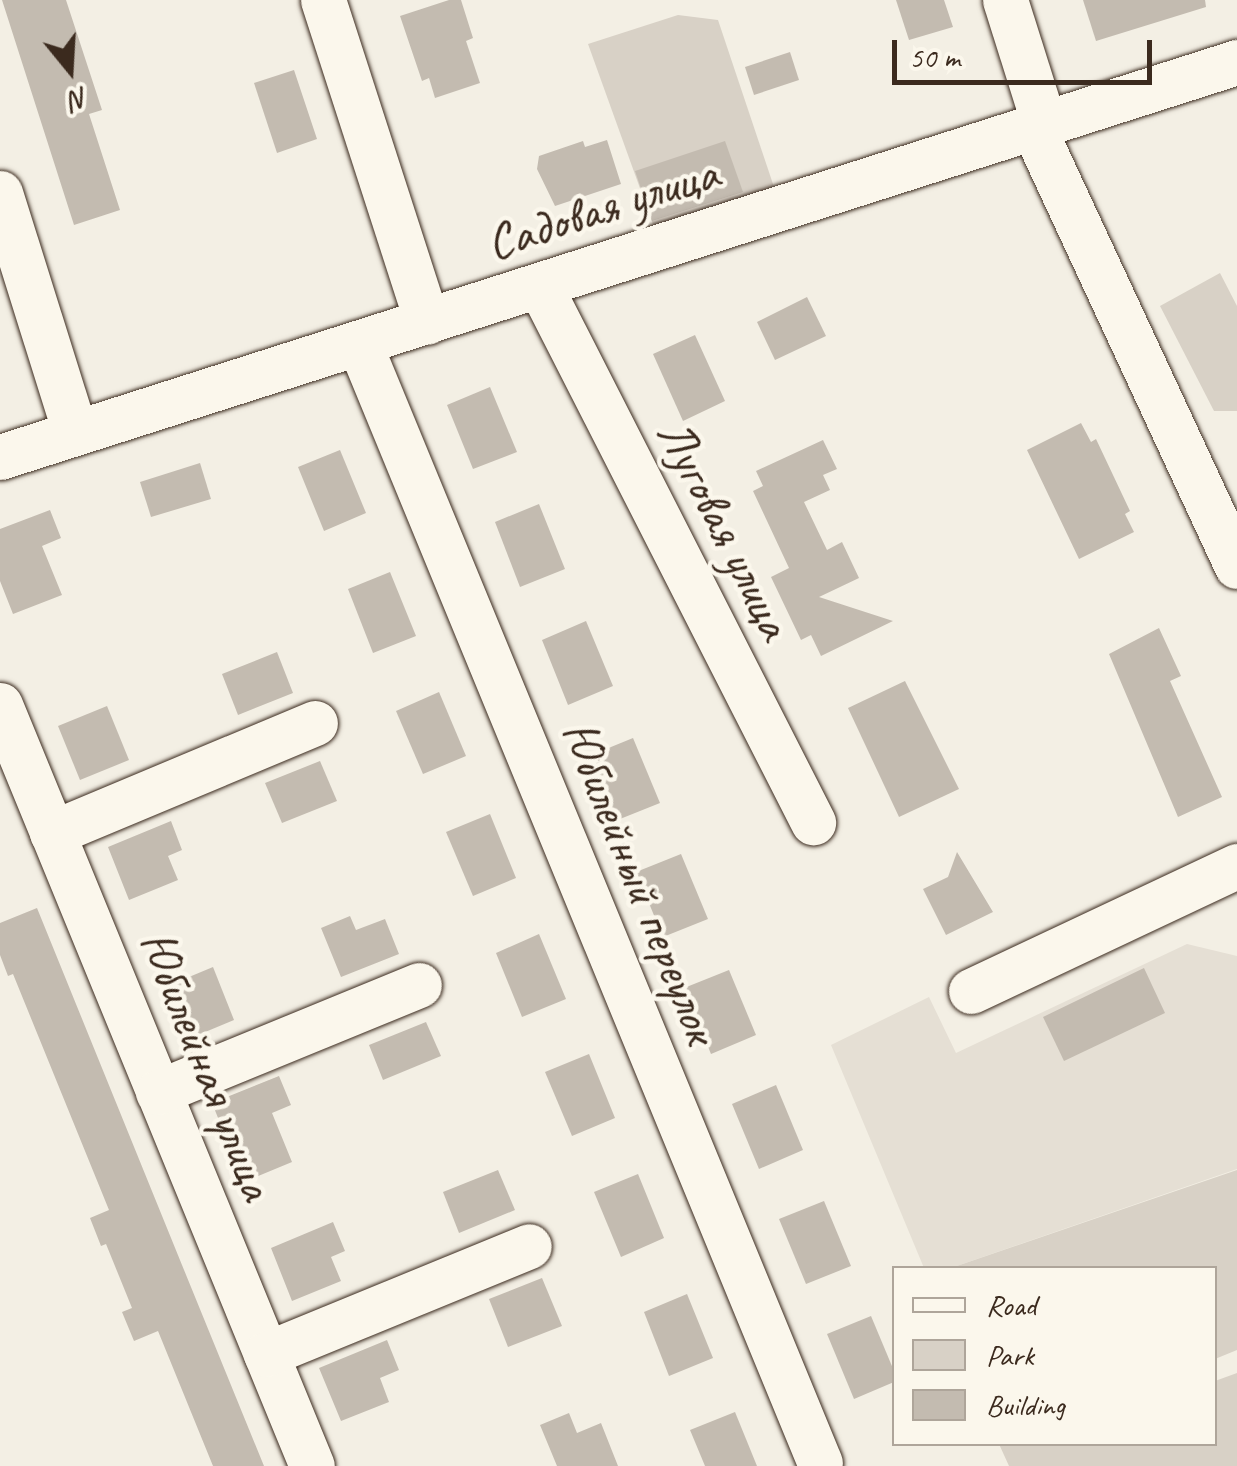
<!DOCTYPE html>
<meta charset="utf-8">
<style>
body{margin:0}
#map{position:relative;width:1237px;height:1466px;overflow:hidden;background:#f3efe4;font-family:Caveat,sans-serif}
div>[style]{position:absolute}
.built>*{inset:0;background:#e5dfd4}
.green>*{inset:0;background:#d8d1c6}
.building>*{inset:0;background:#c3bbb0}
.roads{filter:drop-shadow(0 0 2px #3b2a1e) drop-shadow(0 0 2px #3b2a1e)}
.minor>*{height:45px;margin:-22.5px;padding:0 22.5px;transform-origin:22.5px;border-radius:22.5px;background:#fbf7ec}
span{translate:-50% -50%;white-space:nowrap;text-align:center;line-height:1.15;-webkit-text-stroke:9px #fbf7ec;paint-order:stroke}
.street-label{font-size:50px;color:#3b2a1e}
.legend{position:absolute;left:892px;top:1266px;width:325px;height:180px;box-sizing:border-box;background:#fbf7ec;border:2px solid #aea59a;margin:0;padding:12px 18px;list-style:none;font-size:30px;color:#3b2a1e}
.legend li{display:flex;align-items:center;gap:20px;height:50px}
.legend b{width:50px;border:2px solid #aea59a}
.north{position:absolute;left:20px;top:20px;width:100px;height:100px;-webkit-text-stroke:8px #fbf7ec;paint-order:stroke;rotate:162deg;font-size:28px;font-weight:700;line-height:40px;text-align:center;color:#3b2a1e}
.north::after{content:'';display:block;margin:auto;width:35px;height:45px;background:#3b2a1e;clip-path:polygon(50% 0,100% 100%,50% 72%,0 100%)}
.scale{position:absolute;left:892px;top:40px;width:260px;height:45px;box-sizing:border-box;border:5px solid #3b2a1e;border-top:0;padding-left:12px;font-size:30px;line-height:35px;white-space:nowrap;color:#3b2a1e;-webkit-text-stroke:8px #fbf7ec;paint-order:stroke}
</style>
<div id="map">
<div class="built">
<i style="clip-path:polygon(1187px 944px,1237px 956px,1237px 1169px,951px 1268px,924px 1268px,831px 1045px,929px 997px,956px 1053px)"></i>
</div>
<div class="green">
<i style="clip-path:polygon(678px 15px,718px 20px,775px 190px,655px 230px,588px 44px)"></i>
<i style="clip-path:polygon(1220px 273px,1237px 306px,1237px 411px,1214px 411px,1160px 306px)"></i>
<i style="clip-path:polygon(1237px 1170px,1237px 1350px,1215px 1359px,1214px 1268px,951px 1268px)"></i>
<i style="clip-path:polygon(1237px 1373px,1237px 1466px,1009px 1466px,999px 1444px,1214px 1444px,1215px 1381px)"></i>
</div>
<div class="building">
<i style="clip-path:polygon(2px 0,66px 0,102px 110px,89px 114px,120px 210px,74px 225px)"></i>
<i style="clip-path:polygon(449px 0,461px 0,473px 38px,466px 41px,480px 83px,435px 98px,429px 78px,422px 81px,400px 16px)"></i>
<i style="clip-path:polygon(896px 0,944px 0,953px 27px,909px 40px)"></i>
<i style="clip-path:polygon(1083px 0,1205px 0,1206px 7px,1096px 41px)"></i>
<i style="clip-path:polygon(790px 52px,799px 80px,754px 95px,745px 67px)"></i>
<i style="clip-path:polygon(294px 70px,317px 139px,277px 153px,254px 83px)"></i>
<i style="clip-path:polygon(607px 140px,621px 184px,555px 206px,537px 169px,539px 156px,583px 141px,585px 147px)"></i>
<i style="clip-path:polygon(725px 141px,743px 192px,652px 221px,635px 171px)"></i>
<i style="clip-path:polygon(807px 297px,826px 336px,775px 360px,757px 322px)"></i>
<i style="clip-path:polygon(695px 335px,725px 401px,683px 421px,653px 354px)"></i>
<i style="clip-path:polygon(490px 387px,517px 452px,473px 469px,447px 405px)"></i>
<i style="clip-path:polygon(1081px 423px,1091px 442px,1096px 439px,1130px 511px,1125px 514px,1134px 532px,1079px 559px,1027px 450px)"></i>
<i style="clip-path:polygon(823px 440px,837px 469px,823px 475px,830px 490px,804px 502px,827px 550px,842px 542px,859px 578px,819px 597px,893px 621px,821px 656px,811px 635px,801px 640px,771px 577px,789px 568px,753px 491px,763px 486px,756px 471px)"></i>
<i style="clip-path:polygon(340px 450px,366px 513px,324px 531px,298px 467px)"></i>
<i style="clip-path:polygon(200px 463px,211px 499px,151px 517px,140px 482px)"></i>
<i style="clip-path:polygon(539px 504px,565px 569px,520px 587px,495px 522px)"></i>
<i style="clip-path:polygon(50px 510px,61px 538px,42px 546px,62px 595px,13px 614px,0 581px,0 529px)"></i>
<i style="clip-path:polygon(390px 572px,416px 636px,373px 653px,348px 589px)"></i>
<i style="clip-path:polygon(586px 621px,613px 686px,568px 705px,542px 640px)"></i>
<i style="clip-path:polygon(1159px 628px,1181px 676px,1170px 681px,1222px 797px,1178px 817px,1109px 654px)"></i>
<i style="clip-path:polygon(277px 652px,293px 693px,238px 715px,222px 674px)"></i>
<i style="clip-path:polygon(905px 681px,959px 789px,899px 817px,848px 708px)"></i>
<i style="clip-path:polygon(439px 692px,466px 756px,423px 774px,396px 711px)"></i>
<i style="clip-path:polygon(107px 706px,129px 760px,80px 780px,58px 726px)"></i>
<i style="clip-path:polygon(633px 738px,660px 803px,615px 821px,589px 756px)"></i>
<i style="clip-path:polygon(320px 761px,337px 801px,282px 823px,265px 783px)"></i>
<i style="clip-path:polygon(490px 814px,516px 878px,473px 896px,446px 832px)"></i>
<i style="clip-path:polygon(171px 821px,182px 850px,168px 856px,178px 880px,129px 900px,108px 847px)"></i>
<i style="clip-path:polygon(957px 852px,993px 912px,946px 935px,923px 889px,948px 877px)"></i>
<i style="clip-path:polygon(681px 854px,708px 919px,663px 937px,636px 872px)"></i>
<i style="clip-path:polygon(37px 908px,182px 1265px,264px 1466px,213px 1466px,158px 1331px,134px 1341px,122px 1312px,132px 1308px,106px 1244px,101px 1246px,90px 1218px,109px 1210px,13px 974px,8px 976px,0 955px,0 923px)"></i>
<i style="clip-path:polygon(350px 916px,356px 930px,385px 919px,399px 954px,341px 977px,321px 928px)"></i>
<i style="clip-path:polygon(539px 934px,566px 999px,522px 1017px,496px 953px)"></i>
<i style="clip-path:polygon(213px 967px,234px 1020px,186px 1040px,165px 987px)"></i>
<i style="clip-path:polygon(1144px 968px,1165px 1013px,1064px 1061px,1043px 1017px)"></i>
<i style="clip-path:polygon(729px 970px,756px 1035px,711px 1054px,684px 988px)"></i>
<i style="clip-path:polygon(426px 1022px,441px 1056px,383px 1080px,369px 1045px)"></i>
<i style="clip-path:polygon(589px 1054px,615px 1118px,572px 1136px,545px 1072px)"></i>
<i style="clip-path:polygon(279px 1076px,291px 1105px,272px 1113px,292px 1162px,244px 1182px,212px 1103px)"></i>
<i style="clip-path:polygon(776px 1085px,803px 1150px,759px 1169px,732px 1104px)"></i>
<i style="clip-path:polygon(498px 1170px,515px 1210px,459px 1233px,443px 1192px)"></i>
<i style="clip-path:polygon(638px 1174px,664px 1238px,621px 1257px,594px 1192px)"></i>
<i style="clip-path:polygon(824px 1201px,851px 1266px,806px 1284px,779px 1219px)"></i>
<i style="clip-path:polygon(333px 1222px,345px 1251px,331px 1257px,341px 1281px,292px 1301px,271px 1248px)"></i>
<i style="clip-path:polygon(542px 1278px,562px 1326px,508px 1347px,489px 1299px)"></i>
<i style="clip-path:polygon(687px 1294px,713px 1358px,669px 1376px,644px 1312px)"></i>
<i style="clip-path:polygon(871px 1316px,894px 1371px,894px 1382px,854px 1399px,827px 1334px)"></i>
<i style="clip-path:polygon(387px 1340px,399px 1370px,380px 1378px,389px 1402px,341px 1421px,319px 1368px)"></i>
<i style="clip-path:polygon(735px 1412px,757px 1466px,705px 1466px,690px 1430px)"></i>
<i style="clip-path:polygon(569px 1413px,577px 1433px,601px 1423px,618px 1466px,557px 1466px,540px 1425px)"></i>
</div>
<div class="roads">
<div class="minor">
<i style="left:323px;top:0;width:338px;rotate:72.1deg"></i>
<i style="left:1005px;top:0;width:130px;rotate:72.5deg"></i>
<i style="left:1033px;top:127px;width:484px;rotate:65.1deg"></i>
<i style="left:0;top:193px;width:251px;rotate:72.6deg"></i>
<i style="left:540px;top:286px;width:602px;rotate:63.01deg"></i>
<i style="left:359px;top:343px;width:1211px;rotate:67.63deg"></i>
<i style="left:0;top:457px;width:1299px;rotate:-17.71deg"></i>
<i style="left:0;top:705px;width:822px;rotate:67.71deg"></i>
<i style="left:52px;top:833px;width:285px;rotate:-22.7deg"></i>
<i style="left:971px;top:991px;width:294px;rotate:-25.2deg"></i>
<i style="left:158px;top:1092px;width:282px;rotate:-22.3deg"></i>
<i style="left:266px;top:1354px;width:284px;rotate:-22.3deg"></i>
</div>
</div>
<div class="street-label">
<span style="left:602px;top:208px;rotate:-18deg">Садовая улица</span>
<span style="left:725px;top:529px;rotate:63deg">Луговая улица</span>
<span style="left:640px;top:882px;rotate:68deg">Юбилейный переулок</span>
<span style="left:207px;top:1065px;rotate:68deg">Юбилейная улица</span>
</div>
<ul class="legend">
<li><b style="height:12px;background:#fbf7ec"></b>Road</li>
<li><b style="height:28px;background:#d8d1c6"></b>Park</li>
<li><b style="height:28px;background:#c3bbb0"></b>Building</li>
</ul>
<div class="north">N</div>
<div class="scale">50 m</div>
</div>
